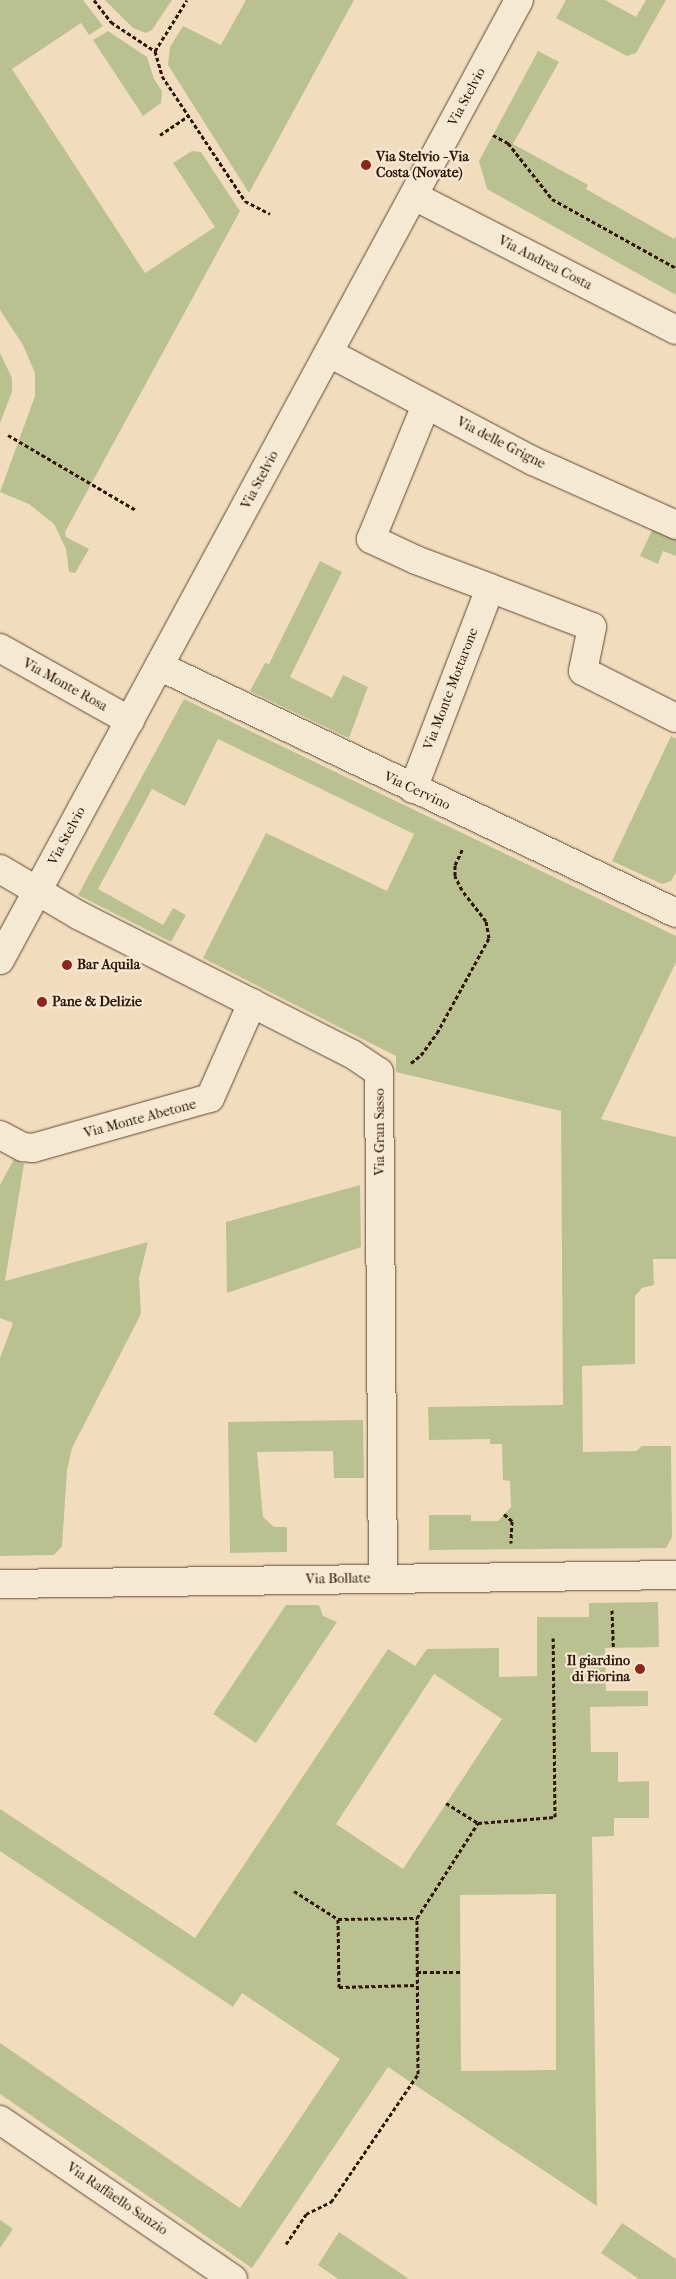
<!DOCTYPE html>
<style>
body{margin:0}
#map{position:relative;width:676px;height:2279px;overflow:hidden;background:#f1ddbd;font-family:"IM FELL French Canon",serif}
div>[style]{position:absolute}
.green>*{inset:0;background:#bac191}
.path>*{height:3px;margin-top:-1.5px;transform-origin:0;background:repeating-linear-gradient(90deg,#301505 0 4px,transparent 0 6.5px)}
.roads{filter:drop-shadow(0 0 1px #604733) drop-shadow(0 0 1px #604733)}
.street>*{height:28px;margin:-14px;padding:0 14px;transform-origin:14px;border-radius:14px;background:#f6e9d4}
.secondary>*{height:28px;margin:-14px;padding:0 14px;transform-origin:14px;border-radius:14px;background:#f6e9d4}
.dots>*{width:14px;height:14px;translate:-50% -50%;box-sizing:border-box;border:2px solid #f6e9d4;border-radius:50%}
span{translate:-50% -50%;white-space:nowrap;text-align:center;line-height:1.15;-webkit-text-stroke:4.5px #f6e9d4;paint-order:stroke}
.street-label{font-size:14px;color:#301505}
.poi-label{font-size:14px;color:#301505;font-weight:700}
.left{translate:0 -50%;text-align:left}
.right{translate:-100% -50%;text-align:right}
</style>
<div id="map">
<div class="green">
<i style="clip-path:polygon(0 0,83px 0,103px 26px,89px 35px,81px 23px,12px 69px,145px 273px,215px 227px,173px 163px,192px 151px,201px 152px,240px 211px,65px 532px,66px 537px,89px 549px,75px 573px,69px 572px,66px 549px,54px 524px,29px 504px,0 492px,35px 396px,35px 373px,23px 345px,0 310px)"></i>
<i style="clip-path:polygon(105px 0,172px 0,152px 30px,146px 33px,133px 28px)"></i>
<i style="clip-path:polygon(246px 0,354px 0,249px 193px,168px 65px,170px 47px,183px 26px,221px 45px)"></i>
<i style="clip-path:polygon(566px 0,605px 0,636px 17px,646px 0,666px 0,636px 53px,627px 56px,556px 18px)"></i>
<i style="clip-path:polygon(108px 31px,147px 57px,154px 79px,162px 91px,161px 103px,143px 116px,93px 40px)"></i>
<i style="clip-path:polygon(538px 51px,559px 62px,513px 144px,588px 185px,586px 189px,674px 239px,676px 236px,676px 295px,487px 189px,479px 161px)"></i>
<i style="clip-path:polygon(0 353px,12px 378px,12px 392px,0 423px)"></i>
<i style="clip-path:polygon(654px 526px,676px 536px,676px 556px,663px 551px,658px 564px,640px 556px)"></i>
<i style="clip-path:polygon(320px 561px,342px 572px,290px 677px,332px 698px,343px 675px,368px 687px,349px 738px,250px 691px,265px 663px,269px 664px)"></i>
<i style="clip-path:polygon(184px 699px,676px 936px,676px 962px,601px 1119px,676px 1137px,676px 1259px,653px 1259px,654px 1285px,642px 1288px,635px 1296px,635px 1364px,582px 1366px,583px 1452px,636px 1451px,642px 1446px,671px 1446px,672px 1537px,666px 1548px,429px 1550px,429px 1515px,471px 1515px,471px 1521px,498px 1521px,511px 1507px,510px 1481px,503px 1480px,502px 1444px,490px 1444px,490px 1439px,429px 1440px,428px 1407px,563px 1405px,561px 1111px,396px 1072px,396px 1056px,203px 958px,266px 833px,387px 891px,414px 834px,218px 739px,185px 806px,152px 789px,98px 889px,163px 925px,173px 908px,186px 915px,171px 942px,78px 895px)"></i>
<i style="clip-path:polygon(671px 736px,676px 739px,676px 872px,671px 881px,662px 884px,612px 861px)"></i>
<i style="clip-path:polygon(14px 1159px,24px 1164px,5px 1281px,148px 1242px,139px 1278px,141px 1314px,72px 1448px,67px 1470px,62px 1546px,54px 1555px,0 1556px,0 1358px,13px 1323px,0 1318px,0 1185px)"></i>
<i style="clip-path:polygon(360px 1185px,361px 1247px,227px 1293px,226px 1222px)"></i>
<i style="clip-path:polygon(363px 1420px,364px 1478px,334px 1478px,333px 1451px,257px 1452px,263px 1517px,274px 1527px,287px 1527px,287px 1552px,230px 1553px,228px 1422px)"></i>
<i style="clip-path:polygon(evenodd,658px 1602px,659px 1647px,605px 1648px,606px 1691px,648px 1691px,648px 1706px,590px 1707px,591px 1752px,618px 1752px,618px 1782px,649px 1781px,649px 1818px,614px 1818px,614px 1836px,592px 1837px,597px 2206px,388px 2067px,252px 2268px,0 2094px,0 2043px,240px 2208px,340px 2059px,242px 1993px,233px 2007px,0 1851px,0 1809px,195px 1938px,388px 1649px,415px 1666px,427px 1649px,499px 1648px,499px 1677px,537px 1676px,537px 1617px,589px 1617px,589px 1603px,658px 1602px,434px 1674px,502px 1719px,403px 1869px,336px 1824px,434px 1674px,658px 1602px,556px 1894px,556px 2070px,461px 2071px,460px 1895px,556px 1894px)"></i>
<i style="clip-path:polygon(286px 1605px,319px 1605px,323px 1616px,337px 1622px,256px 1743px,213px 1714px)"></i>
<i style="clip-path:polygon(0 2220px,13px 2229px,0 2248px)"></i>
<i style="clip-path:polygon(622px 2223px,676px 2259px,676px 2279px,639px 2279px,601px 2253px)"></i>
<i style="clip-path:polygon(339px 2232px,409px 2279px,338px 2279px,318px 2265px)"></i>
</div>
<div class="path">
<i style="left:94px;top:0;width:28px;rotate:52deg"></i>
<i style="left:111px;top:22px;width:53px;rotate:33.4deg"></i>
<i style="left:155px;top:51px;width:26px;rotate:74deg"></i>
<i style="left:162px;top:76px;width:150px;rotate:56.4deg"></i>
<i style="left:245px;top:201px;width:28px;rotate:27deg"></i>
<i style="left:155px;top:51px;width:60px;rotate:-57.9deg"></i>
<i style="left:160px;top:135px;width:34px;rotate:-34deg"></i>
<i style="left:493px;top:135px;width:17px;rotate:28deg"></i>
<i style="left:508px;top:143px;width:71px;rotate:51.8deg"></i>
<i style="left:552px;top:199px;width:142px;rotate:29.1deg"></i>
<i style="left:8px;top:435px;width:148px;rotate:30.4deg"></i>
<i style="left:411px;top:1063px;width:13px;rotate:-39deg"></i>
<i style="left:421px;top:1055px;width:27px;rotate:-54deg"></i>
<i style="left:437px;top:1033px;width:108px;rotate:-61.3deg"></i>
<i style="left:489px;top:938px;width:17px;rotate:-100deg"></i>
<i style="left:486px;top:921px;width:39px;rotate:-128deg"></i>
<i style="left:462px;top:890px;width:16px;rotate:-117deg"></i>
<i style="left:455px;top:876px;width:11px;rotate:-90deg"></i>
<i style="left:455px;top:865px;width:19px;rotate:-65deg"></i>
<i style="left:504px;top:1514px;width:11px;rotate:41deg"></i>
<i style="left:512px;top:1521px;width:22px;rotate:93deg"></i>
<i style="left:612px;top:1610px;width:38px;rotate:88deg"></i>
<i style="left:446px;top:1803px;width:38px;rotate:32deg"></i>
<i style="left:294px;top:1891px;width:52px;rotate:32.5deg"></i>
<i style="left:338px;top:1919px;width:79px;rotate:-0.7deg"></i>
<i style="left:417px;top:1918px;width:113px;rotate:-57.3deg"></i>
<i style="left:478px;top:1823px;width:77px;rotate:-4.5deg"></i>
<i style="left:555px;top:1817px;width:179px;rotate:-90.6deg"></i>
<i style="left:338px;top:1919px;width:68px;rotate:89.2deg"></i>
<i style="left:339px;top:1987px;width:78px;rotate:-1.5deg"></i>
<i style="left:417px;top:1972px;width:43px"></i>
<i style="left:286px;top:2244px;width:36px;rotate:-56deg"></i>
<i style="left:306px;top:2214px;width:28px;rotate:-26deg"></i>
<i style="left:331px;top:2202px;width:155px;rotate:-55.8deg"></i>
<i style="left:418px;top:2074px;width:156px;rotate:-90.4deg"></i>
</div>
<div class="roads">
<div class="street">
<i style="left:414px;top:196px;width:294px;rotate:27.1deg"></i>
<i style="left:329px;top:353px;width:231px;rotate:27.9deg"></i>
<i style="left:533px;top:461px;width:157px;rotate:24.1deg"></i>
<i style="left:426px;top:405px;width:145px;rotate:112.3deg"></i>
<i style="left:371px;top:539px;width:50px;rotate:25deg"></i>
<i style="left:416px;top:560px;width:79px;rotate:20.7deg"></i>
<i style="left:0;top:648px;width:149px;rotate:29.3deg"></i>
<i style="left:159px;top:666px;width:573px;rotate:25.54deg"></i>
<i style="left:413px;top:789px;width:215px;rotate:-69deg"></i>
<i style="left:490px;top:588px;width:109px;rotate:20.9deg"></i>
<i style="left:592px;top:627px;width:45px;rotate:101.6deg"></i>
<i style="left:583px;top:671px;width:104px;rotate:26.8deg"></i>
<i style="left:0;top:869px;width:91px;rotate:30.5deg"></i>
<i style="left:78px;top:915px;width:307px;rotate:26.9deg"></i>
<i style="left:352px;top:1054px;width:32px;rotate:34deg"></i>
<i style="left:379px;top:1072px;width:507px;rotate:89.55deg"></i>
<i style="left:0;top:1135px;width:26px;rotate:28deg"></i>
<i style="left:23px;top:1147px;width:10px;rotate:6deg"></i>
<i style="left:33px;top:1148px;width:184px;rotate:-15.8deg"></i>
<i style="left:210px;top:1098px;width:104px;rotate:-66.1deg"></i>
<i style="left:0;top:1584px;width:676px;rotate:-0.76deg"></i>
<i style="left:0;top:2120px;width:282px;rotate:34.3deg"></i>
</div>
<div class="secondary">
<i style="left:0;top:960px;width:1091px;rotate:-61.6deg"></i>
</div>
</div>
<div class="dots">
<i style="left:366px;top:165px;background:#8f2418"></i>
<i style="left:67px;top:965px;background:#8f2418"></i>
<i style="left:42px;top:1002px;background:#8f2418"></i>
<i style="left:640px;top:1669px;background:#8f2418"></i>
</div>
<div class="street-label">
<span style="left:467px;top:97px;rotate:-62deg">Via Stelvio</span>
<span style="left:545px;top:263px;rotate:27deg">Via Andrea Costa</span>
<span style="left:501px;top:443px;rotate:27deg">Via delle Grigne</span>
<span style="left:260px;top:480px;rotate:-62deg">Via Stelvio</span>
<span style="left:65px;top:685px;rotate:29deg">Via Monte Rosa</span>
<span style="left:451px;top:689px;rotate:-69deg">Via Monte Mottarone</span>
<span style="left:417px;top:791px;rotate:25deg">Via Cervino</span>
<span style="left:67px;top:836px;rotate:-62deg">Via Stelvio</span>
<span style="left:140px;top:1119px;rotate:-15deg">Via Monte Abetone</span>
<span style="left:380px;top:1132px;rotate:-90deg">Via Gran Sasso</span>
<span style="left:338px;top:1579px;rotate:-1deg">Via Bollate</span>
<span style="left:117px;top:2199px;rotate:34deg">Via Raffaello Sanzio</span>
</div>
<div class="poi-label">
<span class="left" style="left:376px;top:165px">Via Stelvio - Via<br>Costa (Novate)</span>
<span class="left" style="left:77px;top:965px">Bar Aquila</span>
<span class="left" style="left:52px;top:1002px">Pane &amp; Delizie</span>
<span class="right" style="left:630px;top:1669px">Il giardino<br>di Fiorina</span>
</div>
</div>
